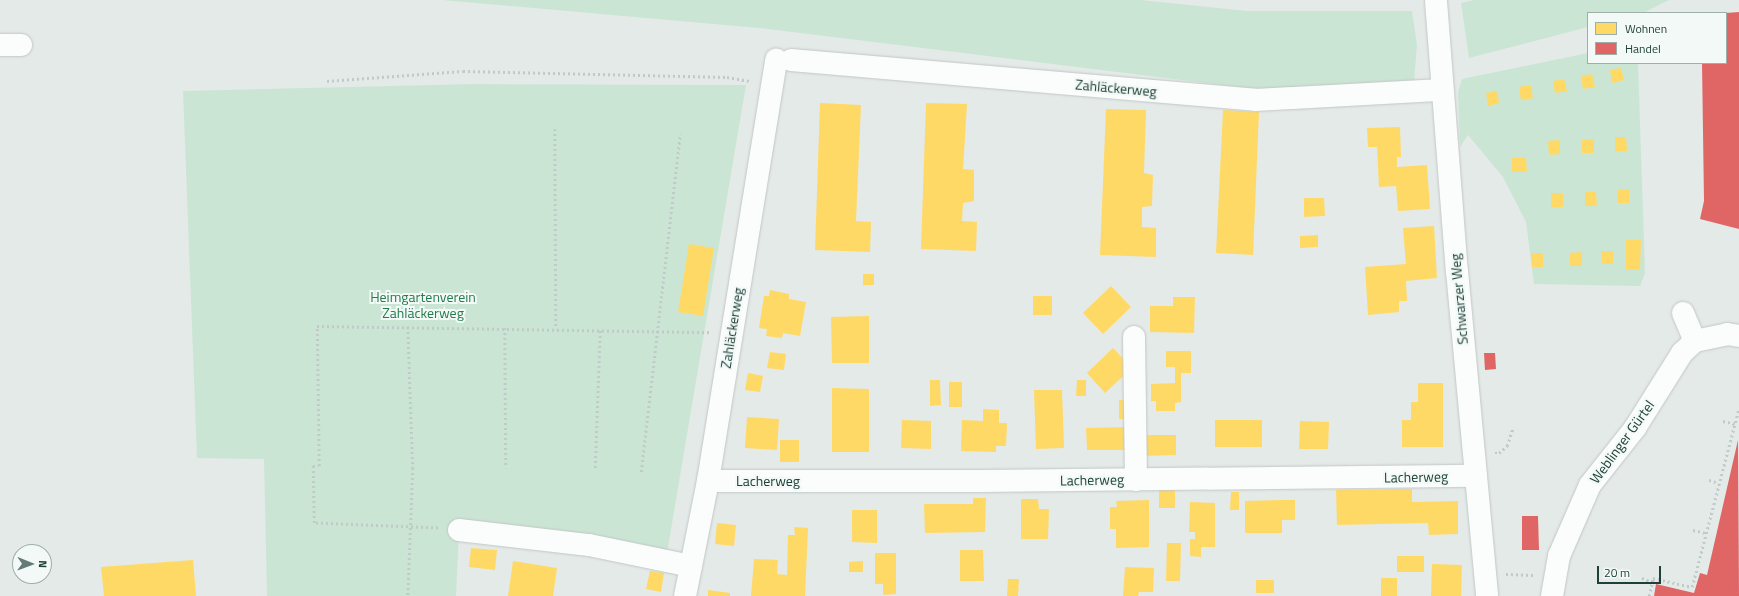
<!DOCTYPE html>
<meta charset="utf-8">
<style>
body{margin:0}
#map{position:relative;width:1739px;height:596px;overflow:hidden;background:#e4eae8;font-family:"Titillium Web",sans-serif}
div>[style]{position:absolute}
.green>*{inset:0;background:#cbe5d5}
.homes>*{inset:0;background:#ffd966}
.shops>*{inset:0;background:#e06666}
.path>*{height:2.5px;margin-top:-1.25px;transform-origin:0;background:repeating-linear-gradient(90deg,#c0cac8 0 2px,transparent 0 5px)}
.roads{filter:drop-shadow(0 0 1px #c1c7c5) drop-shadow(0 0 1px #c1c7c5)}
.minor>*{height:22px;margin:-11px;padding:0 11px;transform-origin:11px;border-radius:11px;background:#fbfcfc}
span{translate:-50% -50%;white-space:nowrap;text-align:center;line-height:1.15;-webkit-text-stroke:4px #f2f9f6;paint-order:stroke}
.street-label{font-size:14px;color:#1f4039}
.park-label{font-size:14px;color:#247c4b}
.legend{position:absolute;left:1587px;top:12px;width:140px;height:52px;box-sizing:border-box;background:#f2f9f6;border:1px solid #9eafaa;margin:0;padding:5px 7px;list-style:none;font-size:12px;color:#1f4039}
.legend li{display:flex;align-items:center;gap:8px;height:20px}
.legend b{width:20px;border:1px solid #9eafaa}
.north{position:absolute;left:12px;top:544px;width:40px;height:40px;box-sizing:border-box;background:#f2f9f6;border:1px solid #9eafaa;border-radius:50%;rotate:91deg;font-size:11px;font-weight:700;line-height:16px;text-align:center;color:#1f4039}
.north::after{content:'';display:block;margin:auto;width:14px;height:18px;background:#647c76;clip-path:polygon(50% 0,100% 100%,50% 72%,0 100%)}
.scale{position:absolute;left:1597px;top:566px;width:64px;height:18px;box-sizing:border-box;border:2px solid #1f4039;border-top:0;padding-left:5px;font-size:12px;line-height:14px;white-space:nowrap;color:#1f4039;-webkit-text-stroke:3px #f2f9f6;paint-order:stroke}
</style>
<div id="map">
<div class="green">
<i style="clip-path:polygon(442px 0,1141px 0,1247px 11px,1412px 11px,1417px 45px,1414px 81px,1271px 91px,759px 28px)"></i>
<i style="clip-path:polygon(1474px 0,1669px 0,1643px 13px,1588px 13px,1588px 27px,1469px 58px,1461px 3px)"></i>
<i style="clip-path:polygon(1588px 53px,1588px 63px,1638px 63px,1645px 273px,1640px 286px,1534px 284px,1526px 222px,1503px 177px,1468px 135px,1460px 147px,1458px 92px,1462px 79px)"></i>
<i style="clip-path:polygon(474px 84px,746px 85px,667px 553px,459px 530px,456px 596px,267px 596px,264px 459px,197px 458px,183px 91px)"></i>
</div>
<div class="homes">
<i style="clip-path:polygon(1621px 68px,1624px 80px,1612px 83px,1610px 70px)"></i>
<i style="clip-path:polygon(1592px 74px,1595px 87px,1583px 89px,1581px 76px)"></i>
<i style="clip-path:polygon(1564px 79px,1567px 91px,1555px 93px,1553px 81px)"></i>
<i style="clip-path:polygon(1531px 85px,1533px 98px,1521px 100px,1519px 87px)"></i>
<i style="clip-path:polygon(1497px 91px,1499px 103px,1488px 106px,1486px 93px)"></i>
<i style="clip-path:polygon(820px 103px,861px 105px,856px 221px,871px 222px,870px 252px,815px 250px)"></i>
<i style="clip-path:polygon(926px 103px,967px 104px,963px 169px,974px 170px,974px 201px,963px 203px,962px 221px,977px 222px,976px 251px,921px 249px)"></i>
<i style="clip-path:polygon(1106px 109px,1146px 110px,1144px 173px,1153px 175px,1152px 206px,1142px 207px,1142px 227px,1156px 228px,1156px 257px,1100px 255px)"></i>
<i style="clip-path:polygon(1223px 110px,1259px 112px,1253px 255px,1216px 253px)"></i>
<i style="clip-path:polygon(1400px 127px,1401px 157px,1397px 157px,1397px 167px,1427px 165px,1430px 209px,1398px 211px,1396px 186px,1379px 187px,1377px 147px,1368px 147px,1367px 128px)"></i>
<i style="clip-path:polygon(1615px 137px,1626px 137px,1627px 151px,1615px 151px)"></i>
<i style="clip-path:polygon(1594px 139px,1594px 153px,1582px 153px,1582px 140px)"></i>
<i style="clip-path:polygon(1560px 140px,1560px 154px,1549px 155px,1548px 141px)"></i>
<i style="clip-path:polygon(1512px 158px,1526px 158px,1527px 172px,1512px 172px)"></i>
<i style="clip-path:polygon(1629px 189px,1629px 203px,1618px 203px,1617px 190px)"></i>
<i style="clip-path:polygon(1585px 192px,1596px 192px,1597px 206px,1585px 206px)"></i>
<i style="clip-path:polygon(1551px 193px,1563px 193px,1563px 207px,1551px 207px)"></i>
<i style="clip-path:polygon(1304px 198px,1324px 198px,1325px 216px,1304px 217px)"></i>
<i style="clip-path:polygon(1434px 226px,1437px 278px,1406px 281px,1407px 301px,1399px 301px,1399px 312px,1368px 315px,1365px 267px,1406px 264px,1403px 228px)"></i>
<i style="clip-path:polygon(1318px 235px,1318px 247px,1300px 248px,1300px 236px)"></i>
<i style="clip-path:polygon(1626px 240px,1641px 240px,1640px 270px,1626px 269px)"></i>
<i style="clip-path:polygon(689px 244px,714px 248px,703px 316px,678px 312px)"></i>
<i style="clip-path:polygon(1601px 251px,1613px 251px,1613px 264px,1602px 264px)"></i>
<i style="clip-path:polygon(1582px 252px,1582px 266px,1570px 266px,1570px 253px)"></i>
<i style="clip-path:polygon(1531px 253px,1543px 253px,1543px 267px,1532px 267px)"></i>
<i style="clip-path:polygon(863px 274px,874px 274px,874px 285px,863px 285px)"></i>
<i style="clip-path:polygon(1111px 286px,1131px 307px,1103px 334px,1083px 313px)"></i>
<i style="clip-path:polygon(770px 290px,789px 294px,789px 299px,806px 302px,800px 336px,783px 333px,782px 338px,766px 336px,767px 329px,759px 328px,764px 296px,769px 296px)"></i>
<i style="clip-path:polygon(1033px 296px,1052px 296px,1052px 315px,1033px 315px)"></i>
<i style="clip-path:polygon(1173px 297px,1195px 297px,1194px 333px,1150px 332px,1150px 306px,1173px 306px)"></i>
<i style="clip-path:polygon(869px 316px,869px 363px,832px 363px,831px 317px)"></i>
<i style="clip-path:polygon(1113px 348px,1132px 368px,1105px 393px,1087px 373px)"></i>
<i style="clip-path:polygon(1166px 351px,1191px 351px,1191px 373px,1181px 373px,1181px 402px,1175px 403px,1175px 411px,1156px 411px,1156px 401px,1151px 401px,1151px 384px,1175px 383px,1175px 367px,1166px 367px)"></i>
<i style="clip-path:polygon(770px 352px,786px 354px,784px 370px,767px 368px)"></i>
<i style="clip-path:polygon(748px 373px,763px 376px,760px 392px,745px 390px)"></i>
<i style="clip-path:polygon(930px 380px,940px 380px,941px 405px,930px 406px)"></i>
<i style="clip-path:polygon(1077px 380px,1086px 380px,1086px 396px,1076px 396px)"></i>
<i style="clip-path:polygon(949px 382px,962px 382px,962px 407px,949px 407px)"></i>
<i style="clip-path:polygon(1418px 383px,1443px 383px,1443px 447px,1402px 447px,1402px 420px,1411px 420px,1411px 402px,1418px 402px)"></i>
<i style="clip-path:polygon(832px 388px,869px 389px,869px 452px,832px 452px)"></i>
<i style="clip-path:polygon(1034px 390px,1062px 390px,1064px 448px,1036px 449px)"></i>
<i style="clip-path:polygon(1119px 400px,1130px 400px,1129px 419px,1119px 419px)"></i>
<i style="clip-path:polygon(983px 409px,999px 410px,999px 423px,1007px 423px,1006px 446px,996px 446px,996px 452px,961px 451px,962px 420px,983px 421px)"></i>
<i style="clip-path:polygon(747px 417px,779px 419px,777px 450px,745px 448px)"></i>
<i style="clip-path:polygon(902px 420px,931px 421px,931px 449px,901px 448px)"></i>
<i style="clip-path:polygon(1215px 420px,1262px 420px,1262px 447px,1215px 447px)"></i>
<i style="clip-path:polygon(1300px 421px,1329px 422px,1328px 449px,1299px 449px)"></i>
<i style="clip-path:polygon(1131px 427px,1132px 450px,1087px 450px,1086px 428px)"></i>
<i style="clip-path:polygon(1141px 435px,1176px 435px,1176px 455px,1142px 456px)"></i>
<i style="clip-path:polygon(780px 440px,799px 440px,799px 462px,780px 462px)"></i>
<i style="clip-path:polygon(1159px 489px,1175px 489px,1175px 508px,1159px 508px)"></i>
<i style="clip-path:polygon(1412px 489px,1412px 502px,1458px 501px,1458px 534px,1429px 535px,1428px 523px,1337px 525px,1336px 490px)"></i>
<i style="clip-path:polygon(1231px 492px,1239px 492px,1239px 510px,1230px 510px)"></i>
<i style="clip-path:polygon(973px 498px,986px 498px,985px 532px,925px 533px,924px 504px,973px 504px)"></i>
<i style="clip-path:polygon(1021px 499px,1038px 499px,1039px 509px,1049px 509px,1048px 539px,1021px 539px)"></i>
<i style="clip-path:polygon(1149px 500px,1149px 547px,1116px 548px,1116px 529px,1110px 529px,1110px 507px,1117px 507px,1116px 501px)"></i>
<i style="clip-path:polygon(1282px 500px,1295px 500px,1295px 520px,1282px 520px,1282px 533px,1245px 533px,1245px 501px)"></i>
<i style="clip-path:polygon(1190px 502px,1215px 503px,1215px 547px,1201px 547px,1201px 557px,1190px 556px,1190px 539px,1195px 539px,1195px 532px,1189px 532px)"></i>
<i style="clip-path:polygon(852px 510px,877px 510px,877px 543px,852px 542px)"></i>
<i style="clip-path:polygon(717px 523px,736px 525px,734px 546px,715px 544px)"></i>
<i style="clip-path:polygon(794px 527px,808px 528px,805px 596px,751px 596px,754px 559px,778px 560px,777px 574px,787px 575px,788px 535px,795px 535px)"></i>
<i style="clip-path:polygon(1167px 543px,1181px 543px,1180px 581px,1166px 581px)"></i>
<i style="clip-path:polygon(471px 548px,497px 550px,495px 570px,469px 567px)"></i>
<i style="clip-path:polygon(960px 550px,983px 550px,984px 581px,960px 581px)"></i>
<i style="clip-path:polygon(875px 553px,896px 553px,896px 594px,883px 595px,883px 584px,875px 584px)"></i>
<i style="clip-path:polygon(1397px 556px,1424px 556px,1424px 572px,1397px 572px)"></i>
<i style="clip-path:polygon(193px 560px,196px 596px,104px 596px,101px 567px)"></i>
<i style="clip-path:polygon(513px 561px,557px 568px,553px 596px,508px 596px)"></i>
<i style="clip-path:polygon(863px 561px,863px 572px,849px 572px,849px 562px)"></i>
<i style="clip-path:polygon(1432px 564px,1462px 565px,1461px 596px,1431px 596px)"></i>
<i style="clip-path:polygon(1125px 567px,1154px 568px,1153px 592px,1139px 592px,1138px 596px,1123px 596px)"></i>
<i style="clip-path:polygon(650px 571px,664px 573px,661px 592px,646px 589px)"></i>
<i style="clip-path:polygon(1381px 578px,1397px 578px,1397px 596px,1381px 596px)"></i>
<i style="clip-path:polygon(1008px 579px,1019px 579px,1018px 596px,1007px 596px)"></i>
<i style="clip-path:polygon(1256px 580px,1274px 580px,1274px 593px,1256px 593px)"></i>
<i style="clip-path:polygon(708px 590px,730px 593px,730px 596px,708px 596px)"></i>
</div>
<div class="shops">
<i style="clip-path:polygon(1739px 12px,1739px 229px,1700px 219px,1704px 201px,1702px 63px,1726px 63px,1726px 13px)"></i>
<i style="clip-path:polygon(1484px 353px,1495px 353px,1496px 369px,1485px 370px)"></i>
<i style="clip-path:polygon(1738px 440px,1739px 596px,1654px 596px,1656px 584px,1694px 593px,1700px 573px,1707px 575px)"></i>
<i style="clip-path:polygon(1522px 516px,1538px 516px,1539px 550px,1522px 550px)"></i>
</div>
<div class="path">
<i style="left:327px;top:81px;width:136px;rotate:-4.2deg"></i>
<i style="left:463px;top:71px;width:264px;rotate:1.3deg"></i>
<i style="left:727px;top:77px;width:23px;rotate:10deg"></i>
<i style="left:555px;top:129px;width:200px;rotate:89.7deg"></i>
<i style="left:408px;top:327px;width:141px;rotate:88deg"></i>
<i style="left:413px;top:468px;width:128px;rotate:92.2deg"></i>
<i style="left:505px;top:328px;width:140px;rotate:89.6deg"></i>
<i style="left:1723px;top:421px;width:12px;rotate:14deg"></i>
<i style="left:1495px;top:453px;width:4px"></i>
<i style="left:1499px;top:453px;width:11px;rotate:-41deg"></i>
<i style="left:1507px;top:446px;width:19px;rotate:-72deg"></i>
<i style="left:595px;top:468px;width:139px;rotate:-87.9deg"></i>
<i style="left:641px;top:472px;width:340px;rotate:-83.4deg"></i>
<i style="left:1709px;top:480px;width:10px;rotate:17deg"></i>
<i style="left:438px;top:528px;width:124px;rotate:-177.7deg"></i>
<i style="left:314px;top:523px;width:57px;rotate:-91deg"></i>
<i style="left:313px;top:466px;width:6px"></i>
<i style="left:319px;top:466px;width:140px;rotate:-90.8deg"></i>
<i style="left:317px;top:326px;width:394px;rotate:0.9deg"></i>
<i style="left:1693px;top:530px;width:13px;rotate:13deg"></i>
<i style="left:1506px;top:574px;width:29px;rotate:2deg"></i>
<i style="left:1642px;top:578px;width:11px;rotate:22deg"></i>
<i style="left:1649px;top:596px;width:18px;rotate:-77deg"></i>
<i style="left:1653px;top:578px;width:40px;rotate:13deg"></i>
<i style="left:1692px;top:587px;width:185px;rotate:-75.3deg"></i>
</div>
<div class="roads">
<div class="minor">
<i style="left:1436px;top:1px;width:271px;rotate:85.6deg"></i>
<i style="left:1457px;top:271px;width:326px;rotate:84.7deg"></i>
<i style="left:0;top:45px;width:21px"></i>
<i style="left:791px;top:60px;width:466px;rotate:4.9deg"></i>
<i style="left:1255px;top:100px;width:187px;rotate:-3.1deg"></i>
<i style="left:1683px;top:313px;width:30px;rotate:67deg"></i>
<i style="left:1134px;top:337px;width:143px;rotate:89.2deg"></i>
<i style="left:708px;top:481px;width:274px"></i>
<i style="left:982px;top:481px;width:494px;rotate:-0.6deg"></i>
<i style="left:459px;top:530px;width:131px;rotate:6.6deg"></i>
<i style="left:589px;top:545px;width:104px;rotate:11.6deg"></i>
<i style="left:685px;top:596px;width:117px;rotate:-78.7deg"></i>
<i style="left:708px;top:481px;width:427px;rotate:-80.8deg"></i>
<i style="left:1552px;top:596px;width:41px;rotate:-80.1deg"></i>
<i style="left:1559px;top:556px;width:77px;rotate:-66.4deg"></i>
<i style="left:1590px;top:485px;width:73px;rotate:-51.7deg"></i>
<i style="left:1635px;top:428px;width:89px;rotate:-57.9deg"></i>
<i style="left:1682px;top:353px;width:18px;rotate:-43deg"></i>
<i style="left:1695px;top:341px;width:33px;rotate:-12deg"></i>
<i style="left:1727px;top:334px;width:12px;rotate:9deg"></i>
</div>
</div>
<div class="street-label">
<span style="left:1116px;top:88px;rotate:5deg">Zahläckerweg</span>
<span style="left:1459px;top:299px;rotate:-95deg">Schwarzer Weg</span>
<span style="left:732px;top:328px;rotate:-81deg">Zahläckerweg</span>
<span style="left:1622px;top:442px;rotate:-54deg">Weblinger Gürtel</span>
<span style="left:1416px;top:477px;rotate:-1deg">Lacherweg</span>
<span style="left:1092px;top:480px;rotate:-1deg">Lacherweg</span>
<span style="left:768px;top:481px">Lacherweg</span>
</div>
<div class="park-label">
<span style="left:423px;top:305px">Heimgartenverein<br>Zahläckerweg</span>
</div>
<ul class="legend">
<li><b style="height:11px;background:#ffd966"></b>Wohnen</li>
<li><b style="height:11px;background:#e06666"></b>Handel</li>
</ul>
<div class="north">N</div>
<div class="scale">20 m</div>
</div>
